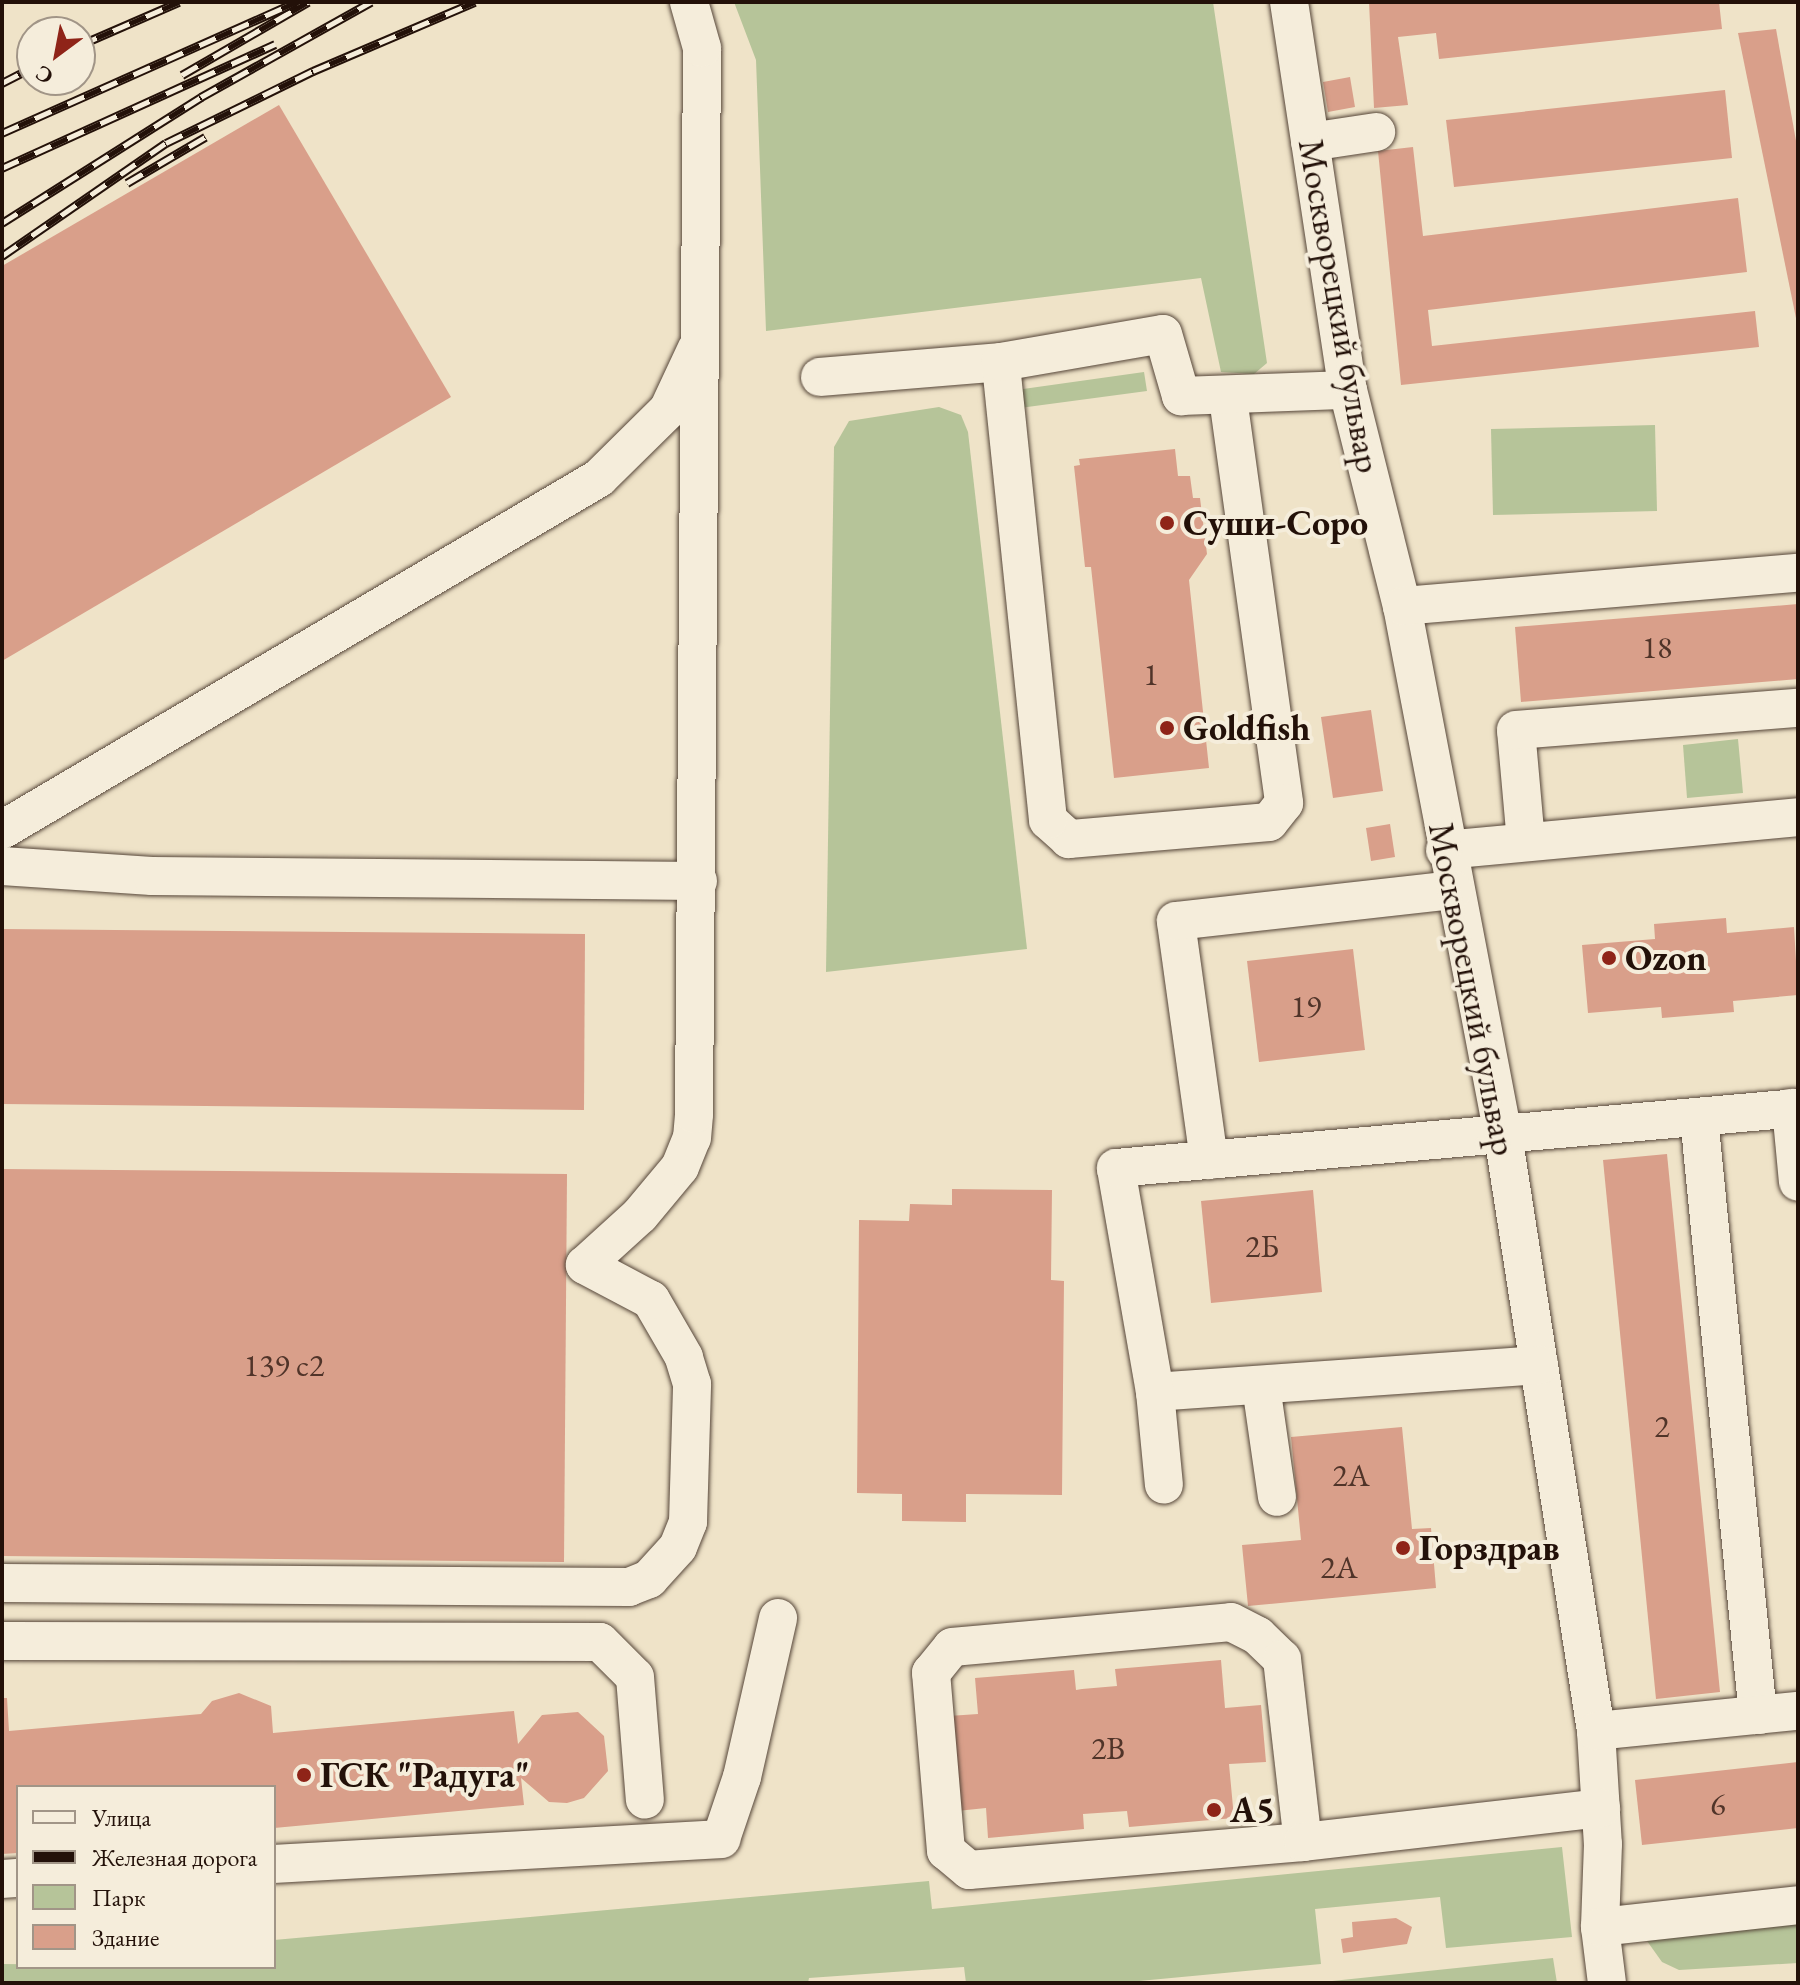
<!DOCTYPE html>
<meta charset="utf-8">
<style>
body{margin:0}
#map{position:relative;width:1800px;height:1985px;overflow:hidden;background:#efe3c8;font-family:"EB Garamond",serif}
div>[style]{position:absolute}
.green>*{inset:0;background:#b6c499}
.building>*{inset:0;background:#d99f8a}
.roads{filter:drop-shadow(0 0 2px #564639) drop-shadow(0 0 2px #564639)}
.minor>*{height:38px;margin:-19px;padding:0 19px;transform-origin:19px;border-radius:19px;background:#f5eddb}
.rail>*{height:9px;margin-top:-4.5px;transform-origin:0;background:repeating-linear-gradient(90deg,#f5eddb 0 18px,#231109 0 36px);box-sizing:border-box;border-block:2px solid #231109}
.dots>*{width:22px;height:22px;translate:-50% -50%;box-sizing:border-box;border:4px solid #f5eddb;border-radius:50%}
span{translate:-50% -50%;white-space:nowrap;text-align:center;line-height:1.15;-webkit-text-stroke:8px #f5eddb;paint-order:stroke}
.number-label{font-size:32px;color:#503429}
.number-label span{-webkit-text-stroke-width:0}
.street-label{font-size:36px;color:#231109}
.poi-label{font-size:36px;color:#231109;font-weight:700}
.left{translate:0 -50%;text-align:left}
.frame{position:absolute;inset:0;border:4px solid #231109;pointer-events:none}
.legend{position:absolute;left:16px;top:1785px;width:260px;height:184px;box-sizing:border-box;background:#f5eddb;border:2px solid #a19587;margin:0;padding:10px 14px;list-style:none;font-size:24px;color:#231109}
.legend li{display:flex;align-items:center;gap:16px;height:40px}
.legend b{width:40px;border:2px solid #a19587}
.north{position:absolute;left:16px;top:16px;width:80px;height:80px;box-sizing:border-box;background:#f5eddb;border:2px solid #a19587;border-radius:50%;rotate:212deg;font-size:22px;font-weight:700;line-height:32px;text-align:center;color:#231109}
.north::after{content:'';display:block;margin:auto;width:28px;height:36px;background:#8f2418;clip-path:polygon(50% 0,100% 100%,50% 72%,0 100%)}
</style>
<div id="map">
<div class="green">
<i style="clip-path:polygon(734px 2px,1213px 2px,1267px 363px,1254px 374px,1221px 372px,1201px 278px,766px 331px,756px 60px)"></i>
<i style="clip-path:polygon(1144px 372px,1147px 391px,1012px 409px,1009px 391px)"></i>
<i style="clip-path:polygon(939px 407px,961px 415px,968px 432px,1027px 949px,826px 972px,834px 447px,849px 421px)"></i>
<i style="clip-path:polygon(1655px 425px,1657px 511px,1493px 515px,1491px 429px)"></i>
<i style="clip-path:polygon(1738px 739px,1743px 793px,1687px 798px,1683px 745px)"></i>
<i style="clip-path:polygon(1562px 1847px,1572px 1937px,1446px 1948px,1440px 1897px,1315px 1909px,1321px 1964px,1118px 1983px,966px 1983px,964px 1967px,809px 1978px,808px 1983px,2px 1983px,2px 1964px,274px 1967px,274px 1940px,929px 1881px,932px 1909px)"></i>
<i style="clip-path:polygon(1798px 1921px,1798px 1963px,1679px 1970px,1662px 1962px,1642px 1934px)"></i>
<i style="clip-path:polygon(1553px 1958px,1557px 1983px,1313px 1983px)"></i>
</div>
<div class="building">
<i style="clip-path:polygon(1369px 2px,1719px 2px,1722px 29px,1439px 59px,1436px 33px,1398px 37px,1408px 105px,1374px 108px)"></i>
<i style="clip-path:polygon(1776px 29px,1798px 152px,1797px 323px,1738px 33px)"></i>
<i style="clip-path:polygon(1350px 77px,1355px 107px,1328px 112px,1323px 82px)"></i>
<i style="clip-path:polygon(1725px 90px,1732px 158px,1454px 187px,1446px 120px)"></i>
<i style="clip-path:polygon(279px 105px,451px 397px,2px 661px,2px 266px)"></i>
<i style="clip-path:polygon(1413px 147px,1423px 236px,1738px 198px,1747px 272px,1428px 310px,1432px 346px,1755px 311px,1759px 347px,1401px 385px,1378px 151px)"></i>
<i style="clip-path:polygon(1175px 449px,1178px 476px,1190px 476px,1193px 498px,1200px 498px,1207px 554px,1189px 580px,1209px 768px,1114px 778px,1091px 567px,1085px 567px,1074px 466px,1080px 465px,1079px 459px)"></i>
<i style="clip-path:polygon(1798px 604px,1798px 679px,1521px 702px,1515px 627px)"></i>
<i style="clip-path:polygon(1371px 710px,1383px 791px,1333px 798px,1321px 717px)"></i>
<i style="clip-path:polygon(1390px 824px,1395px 857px,1371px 861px,1366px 828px)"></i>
<i style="clip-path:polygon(1726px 918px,1727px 933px,1794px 927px,1798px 995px,1733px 1001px,1734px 1012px,1662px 1018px,1661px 1007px,1588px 1013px,1582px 945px,1655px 939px,1654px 924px)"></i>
<i style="clip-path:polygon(2px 929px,585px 934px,584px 1110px,2px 1104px)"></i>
<i style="clip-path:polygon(1353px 949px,1365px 1050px,1259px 1062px,1247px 961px)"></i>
<i style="clip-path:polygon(1667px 1154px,1720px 1692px,1656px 1699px,1603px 1160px)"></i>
<i style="clip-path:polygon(2px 1169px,567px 1174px,564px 1562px,2px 1556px)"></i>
<i style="clip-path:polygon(952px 1189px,1052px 1190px,1051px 1280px,1064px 1281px,1062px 1495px,966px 1494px,966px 1522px,902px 1521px,902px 1494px,857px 1493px,859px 1220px,909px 1221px,910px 1204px,952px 1205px)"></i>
<i style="clip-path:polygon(1313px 1190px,1322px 1292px,1211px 1303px,1201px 1201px)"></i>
<i style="clip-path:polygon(1402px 1427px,1412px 1529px,1431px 1528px,1436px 1588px,1248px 1606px,1242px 1545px,1301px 1540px,1291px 1437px)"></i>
<i style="clip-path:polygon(1221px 1660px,1225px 1708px,1261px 1705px,1266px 1762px,1229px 1764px,1234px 1818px,1129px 1827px,1127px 1811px,1083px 1814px,1084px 1829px,988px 1838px,986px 1808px,957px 1811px,949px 1716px,978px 1714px,975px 1678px,1074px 1670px,1076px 1690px,1082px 1689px,1117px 1686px,1115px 1669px)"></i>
<i style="clip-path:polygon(239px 1693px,271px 1706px,273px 1733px,514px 1711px,518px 1744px,542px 1715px,578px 1712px,604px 1736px,608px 1771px,584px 1798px,567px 1803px,549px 1802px,521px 1778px,524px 1805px,274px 1828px,274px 1787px,18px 1787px,18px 1853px,2px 1854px,2px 1698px,7px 1698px,9px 1731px,201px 1714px,212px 1701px)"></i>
<i style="clip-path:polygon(1798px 1762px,1798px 1828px,1642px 1845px,1635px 1780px)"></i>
<i style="clip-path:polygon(1396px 1918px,1412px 1927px,1407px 1944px,1343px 1953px,1341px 1939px,1353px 1937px,1352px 1922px)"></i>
</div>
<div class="roads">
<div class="minor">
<i style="left:1289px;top:2px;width:392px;rotate:81.4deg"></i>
<i style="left:1348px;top:390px;width:223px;rotate:76deg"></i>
<i style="left:1402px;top:606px;width:539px;rotate:79.19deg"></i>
<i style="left:1503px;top:1135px;width:603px;rotate:81.13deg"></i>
<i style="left:1596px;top:1731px;width:113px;rotate:86.5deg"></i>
<i style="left:1603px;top:1844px;width:83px;rotate:92.1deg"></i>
<i style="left:1600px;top:1927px;width:56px;rotate:82.9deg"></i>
<i style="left:1310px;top:142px;width:67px;rotate:-8.6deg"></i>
<i style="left:820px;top:377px;width:182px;rotate:-4.7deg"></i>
<i style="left:1228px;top:398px;width:409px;rotate:82.1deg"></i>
<i style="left:1284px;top:803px;width:24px;rotate:128deg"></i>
<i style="left:1269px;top:822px;width:201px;rotate:175.1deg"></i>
<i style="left:1069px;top:839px;width:28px;rotate:-138deg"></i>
<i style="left:1048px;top:820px;width:460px;rotate:-95.9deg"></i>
<i style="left:1001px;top:362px;width:164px;rotate:-9.8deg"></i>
<i style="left:1163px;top:334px;width:65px;rotate:73.8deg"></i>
<i style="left:1181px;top:396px;width:167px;rotate:-2.1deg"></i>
<i style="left:1402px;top:606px;width:397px;rotate:-4.8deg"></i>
<i style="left:2px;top:830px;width:693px;rotate:-30.52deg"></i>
<i style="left:599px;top:478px;width:97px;rotate:-44.6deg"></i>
<i style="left:668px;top:410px;width:68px;rotate:-64.9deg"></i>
<i style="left:1526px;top:842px;width:112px;rotate:-95.1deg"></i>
<i style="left:1516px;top:730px;width:283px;rotate:-4.5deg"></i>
<i style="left:1445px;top:850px;width:355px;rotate:-5.3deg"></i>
<i style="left:2px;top:866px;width:150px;rotate:3.8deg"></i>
<i style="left:152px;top:876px;width:546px;rotate:0.52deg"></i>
<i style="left:1791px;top:1108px;width:74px;rotate:84.6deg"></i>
<i style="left:1699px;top:1117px;width:601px;rotate:84.37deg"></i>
<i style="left:1209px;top:1160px;width:241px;rotate:-97.9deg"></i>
<i style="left:1176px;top:921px;width:279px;rotate:-6.4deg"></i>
<i style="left:1539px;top:1365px;width:385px;rotate:176deg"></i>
<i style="left:1155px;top:1392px;width:227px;rotate:-99.9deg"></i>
<i style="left:1116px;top:1168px;width:685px;rotate:-5.03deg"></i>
<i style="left:1261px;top:1386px;width:112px;rotate:81.8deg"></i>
<i style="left:1155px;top:1392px;width:93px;rotate:84.5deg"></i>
<i style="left:2px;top:1583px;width:627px;rotate:0.37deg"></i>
<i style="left:629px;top:1587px;width:22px;rotate:-22deg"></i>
<i style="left:649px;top:1579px;width:43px;rotate:-47.8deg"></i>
<i style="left:678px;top:1547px;width:27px;rotate:-68deg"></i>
<i style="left:688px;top:1522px;width:138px;rotate:-88.3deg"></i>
<i style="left:692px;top:1384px;width:28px;rotate:-107deg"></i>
<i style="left:684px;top:1357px;width:66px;rotate:-120.1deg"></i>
<i style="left:651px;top:1300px;width:75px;rotate:-152.1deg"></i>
<i style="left:585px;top:1265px;width:74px;rotate:-42.3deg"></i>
<i style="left:640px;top:1215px;width:62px;rotate:-50.2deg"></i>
<i style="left:680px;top:1167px;width:31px;rotate:-68deg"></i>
<i style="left:692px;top:1138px;width:24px;rotate:-85deg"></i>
<i style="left:694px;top:1114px;width:1066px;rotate:-89.57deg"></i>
<i style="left:702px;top:48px;width:48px;rotate:-105.8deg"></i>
<i style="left:2px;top:1641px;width:598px;rotate:0.1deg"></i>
<i style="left:600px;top:1642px;width:49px;rotate:45deg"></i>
<i style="left:635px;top:1677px;width:123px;rotate:85.4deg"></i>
<i style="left:1596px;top:1731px;width:203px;rotate:-5.7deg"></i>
<i style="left:1303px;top:1842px;width:335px;rotate:175.2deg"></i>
<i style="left:969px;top:1870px;width:30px;rotate:-140deg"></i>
<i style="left:946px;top:1851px;width:179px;rotate:-94.8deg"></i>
<i style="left:931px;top:1673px;width:33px;rotate:-51deg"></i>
<i style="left:952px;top:1647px;width:280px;rotate:-5.1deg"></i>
<i style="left:1231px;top:1622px;width:30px;rotate:27deg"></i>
<i style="left:1258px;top:1636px;width:33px;rotate:44deg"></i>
<i style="left:1282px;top:1659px;width:184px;rotate:83.5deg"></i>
<i style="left:1303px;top:1842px;width:300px;rotate:-6.5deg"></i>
<i style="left:274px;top:1864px;width:448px;rotate:-3.2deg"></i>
<i style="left:721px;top:1839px;width:65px;rotate:-71.3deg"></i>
<i style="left:742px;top:1777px;width:163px;rotate:-77.2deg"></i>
<i style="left:2px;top:1879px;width:16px;rotate:-4deg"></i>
<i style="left:1600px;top:1927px;width:199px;rotate:-6.3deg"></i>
</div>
</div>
<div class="rail">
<i style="left:80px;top:45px;width:108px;rotate:-23.5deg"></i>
<i style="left:182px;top:75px;width:146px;rotate:-30.1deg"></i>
<i style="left:2px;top:83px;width:34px;rotate:-27deg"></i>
<i style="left:2px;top:133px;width:322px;rotate:-24deg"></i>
<i style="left:2px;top:168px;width:300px;rotate:-24.4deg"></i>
<i style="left:127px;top:183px;width:91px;rotate:-30.5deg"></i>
<i style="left:2px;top:223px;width:236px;rotate:-32.3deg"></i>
<i style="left:201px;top:97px;width:195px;rotate:-29.2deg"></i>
<i style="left:2px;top:256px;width:199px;rotate:-34.6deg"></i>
<i style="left:166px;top:143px;width:164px;rotate:-26.1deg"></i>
<i style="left:313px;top:71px;width:176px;rotate:-23.1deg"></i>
</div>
<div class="dots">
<i style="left:1167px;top:523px;background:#8f2418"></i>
<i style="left:1167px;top:728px;background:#8f2418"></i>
<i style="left:1609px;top:958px;background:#8f2418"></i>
<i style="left:1403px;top:1548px;background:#8f2418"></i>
<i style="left:304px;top:1775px;background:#8f2418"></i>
<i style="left:1214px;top:1810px;background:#8f2418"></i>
</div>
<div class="number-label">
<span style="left:1657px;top:647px">18</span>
<span style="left:1151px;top:674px">1</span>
<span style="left:1306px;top:1006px">19</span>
<span style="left:1262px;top:1246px">2Б</span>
<span style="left:284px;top:1365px">139 с2</span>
<span style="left:1662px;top:1426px">2</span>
<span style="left:1351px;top:1475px">2А</span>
<span style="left:1339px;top:1567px">2А</span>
<span style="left:1108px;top:1748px">2В</span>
<span style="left:1718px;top:1804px">6</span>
</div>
<div class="street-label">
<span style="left:1340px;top:306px;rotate:80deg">Москворецкий бульвар</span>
<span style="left:1473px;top:989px;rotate:79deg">Москворецкий бульвар</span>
</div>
<div class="poi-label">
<span class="left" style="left:1183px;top:523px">Суши-Соро</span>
<span class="left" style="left:1183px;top:728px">Goldfish</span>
<span class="left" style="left:1625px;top:958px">Ozon</span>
<span class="left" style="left:1419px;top:1548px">Горздрав</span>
<span class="left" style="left:320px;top:1775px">ГСК "Радуга"</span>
<span class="left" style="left:1230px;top:1810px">А5</span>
</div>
<div class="frame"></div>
<ul class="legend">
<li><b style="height:10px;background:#f5eddb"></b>Улица</li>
<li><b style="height:10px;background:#231109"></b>Железная дорога</li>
<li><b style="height:22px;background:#b6c499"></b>Парк</li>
<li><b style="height:22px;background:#d99f8a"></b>Здание</li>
</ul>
<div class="north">С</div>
</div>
